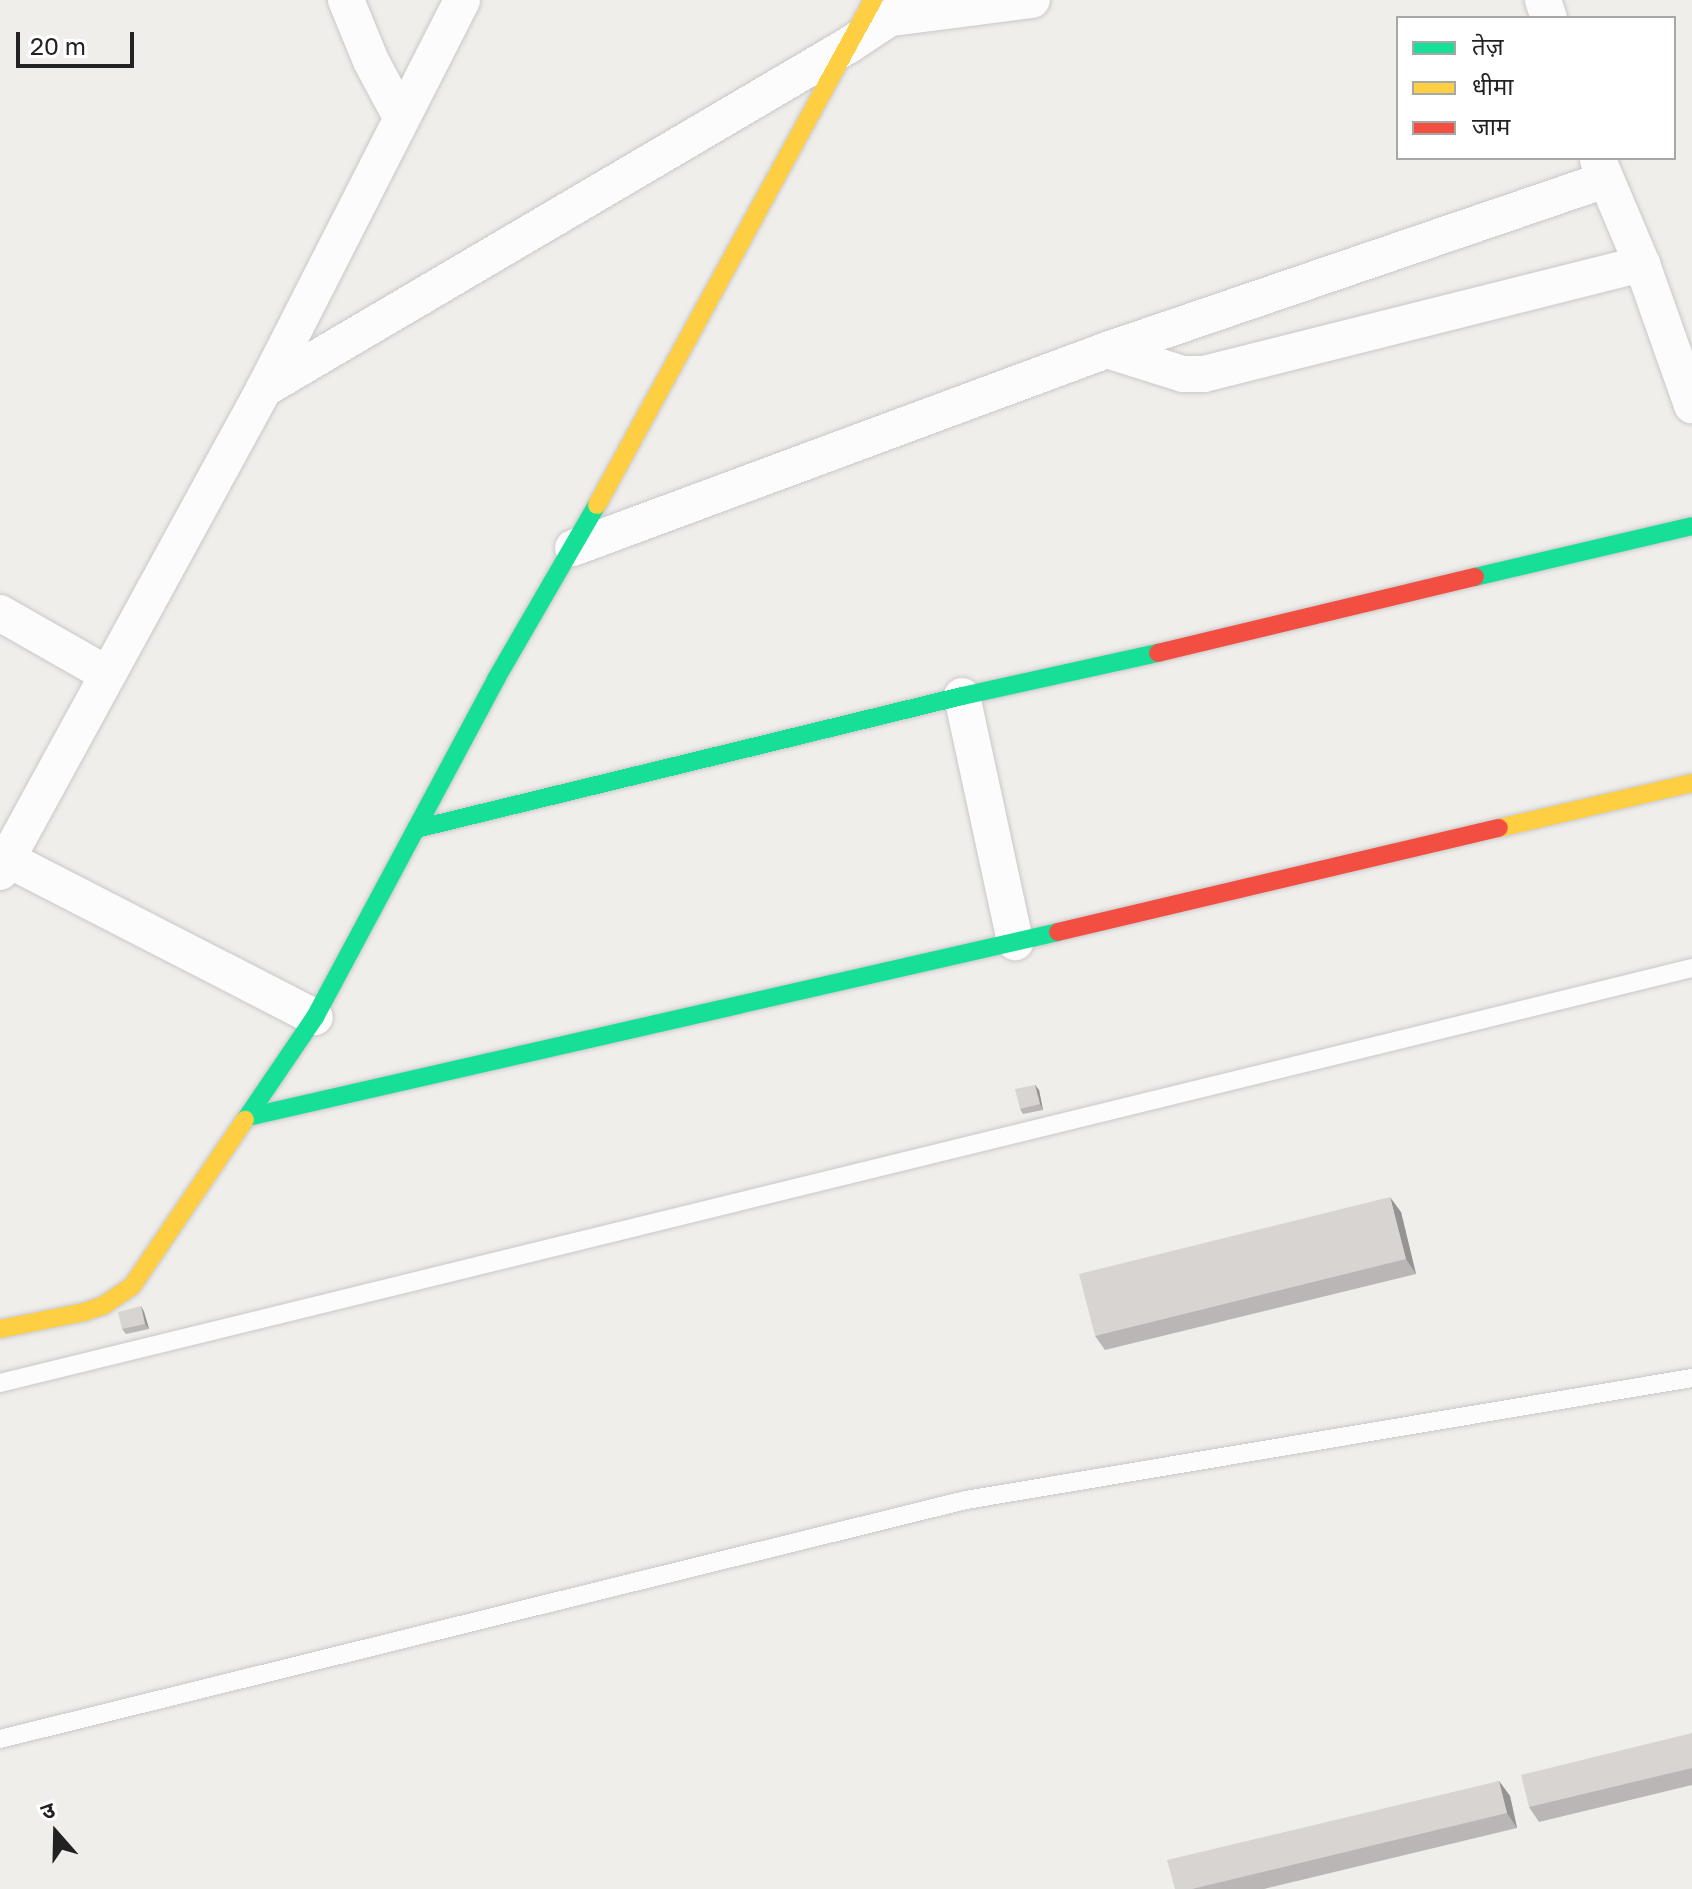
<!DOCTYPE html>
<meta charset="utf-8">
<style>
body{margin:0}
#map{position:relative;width:1692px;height:1889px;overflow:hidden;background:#f0eeeb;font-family:"Golos Text","Noto Sans Devanagari",sans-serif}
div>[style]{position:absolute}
.roads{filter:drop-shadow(0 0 2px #c9c8c7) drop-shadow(0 0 2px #c9c8c7)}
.lane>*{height:18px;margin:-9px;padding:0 9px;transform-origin:9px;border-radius:9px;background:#fdfcfc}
.street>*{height:36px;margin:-18px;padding:0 18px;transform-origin:18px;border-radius:18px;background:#fdfcfc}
.fast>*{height:18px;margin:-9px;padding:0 9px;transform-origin:9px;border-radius:9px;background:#16e098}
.slow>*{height:18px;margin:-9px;padding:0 9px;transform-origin:9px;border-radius:9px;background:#ffcf43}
.jam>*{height:18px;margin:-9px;padding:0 9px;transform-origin:9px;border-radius:9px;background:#f24e42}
.wall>*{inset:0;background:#b9b6b5}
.shaded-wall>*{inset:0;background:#969493}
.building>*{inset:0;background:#d7d4d2}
span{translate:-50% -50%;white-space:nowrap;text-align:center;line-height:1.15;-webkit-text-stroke:6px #fff;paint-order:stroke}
.legend{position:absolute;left:1396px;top:16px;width:280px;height:144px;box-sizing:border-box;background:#fff;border:2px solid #a7a7a7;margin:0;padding:10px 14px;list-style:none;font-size:24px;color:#222}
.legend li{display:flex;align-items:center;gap:16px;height:40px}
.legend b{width:40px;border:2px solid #a7a7a7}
.north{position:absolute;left:16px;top:1793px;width:80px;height:80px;-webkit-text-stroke:6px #fff;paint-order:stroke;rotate:340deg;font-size:22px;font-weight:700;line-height:32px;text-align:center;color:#222}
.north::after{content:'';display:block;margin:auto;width:28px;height:36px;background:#222;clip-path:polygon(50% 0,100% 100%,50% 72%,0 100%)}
.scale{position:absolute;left:16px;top:32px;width:118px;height:36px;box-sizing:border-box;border:4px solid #222;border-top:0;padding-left:10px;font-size:24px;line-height:28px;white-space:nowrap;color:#222;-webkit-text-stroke:6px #fff;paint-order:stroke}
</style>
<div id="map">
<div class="roads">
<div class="lane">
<i style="left:0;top:1383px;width:1742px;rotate:-13.78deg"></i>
<i style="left:0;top:1739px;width:995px;rotate:-13.9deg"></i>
<i style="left:966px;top:1500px;width:736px;rotate:-9.54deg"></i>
</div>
<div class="street">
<i style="left:346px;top:0;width:66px;rotate:67.7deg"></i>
<i style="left:371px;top:61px;width:64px;rotate:61.8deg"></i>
<i style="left:1543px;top:0;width:19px;rotate:72deg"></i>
<i style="left:891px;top:18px;width:142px;rotate:-7.3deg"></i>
<i style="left:1598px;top:160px;width:113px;rotate:67.1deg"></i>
<i style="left:1642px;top:264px;width:150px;rotate:70.5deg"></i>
<i style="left:1107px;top:350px;width:80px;rotate:17.5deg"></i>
<i style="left:1183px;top:374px;width:21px"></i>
<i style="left:1204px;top:374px;width:452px;rotate:-14.1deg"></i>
<i style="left:264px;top:389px;width:679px;rotate:-30.46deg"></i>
<i style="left:849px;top:45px;width:82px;rotate:-33.5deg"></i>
<i style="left:573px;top:548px;width:570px;rotate:-20.34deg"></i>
<i style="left:1107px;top:350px;width:526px;rotate:-18.85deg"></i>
<i style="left:0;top:613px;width:123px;rotate:29.7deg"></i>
<i style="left:962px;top:696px;width:252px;rotate:77.8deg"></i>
<i style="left:7px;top:859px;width:346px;rotate:27.2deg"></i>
<i style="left:0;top:872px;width:550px;rotate:-61.34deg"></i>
<i style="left:264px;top:389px;width:436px;rotate:-63deg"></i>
</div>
<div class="fast">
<i style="left:1475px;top:577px;width:223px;rotate:-13.2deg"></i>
<i style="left:416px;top:829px;width:562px;rotate:-13.69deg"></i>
<i style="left:962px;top:696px;width:201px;rotate:-12.4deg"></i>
<i style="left:248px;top:1117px;width:831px;rotate:-12.87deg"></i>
<i style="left:245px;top:1120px;width:125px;rotate:-55.8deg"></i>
<i style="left:315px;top:1017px;width:383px;rotate:-61.8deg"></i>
<i style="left:496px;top:679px;width:201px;rotate:-59.9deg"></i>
</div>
<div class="slow">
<i style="left:597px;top:505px;width:576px;rotate:-61.34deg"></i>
<i style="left:1499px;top:828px;width:198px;rotate:-13.1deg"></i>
<i style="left:0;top:1329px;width:86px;rotate:-11.4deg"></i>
<i style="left:84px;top:1312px;width:21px;rotate:-19deg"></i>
<i style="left:104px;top:1305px;width:34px;rotate:-34deg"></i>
<i style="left:132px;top:1286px;width:201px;rotate:-55.8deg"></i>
</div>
<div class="jam">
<i style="left:1158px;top:653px;width:326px;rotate:-13.5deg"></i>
<i style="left:1058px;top:932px;width:453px;rotate:-13.3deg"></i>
</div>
</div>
<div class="wall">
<i style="clip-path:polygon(1035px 1085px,1039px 1090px,1043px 1110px,1023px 1114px,1020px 1109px)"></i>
<i style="clip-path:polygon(1401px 1212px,1416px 1274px,1105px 1350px,1095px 1336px)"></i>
<i style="clip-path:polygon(141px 1306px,144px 1312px,149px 1329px,126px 1334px,122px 1329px)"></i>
<i style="clip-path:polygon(1692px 1733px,1692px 1785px,1539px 1822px,1529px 1807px)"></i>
<i style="clip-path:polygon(1499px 1781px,1510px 1796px,1517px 1828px,1264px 1889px,1175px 1889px)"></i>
</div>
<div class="shaded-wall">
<i style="clip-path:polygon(1035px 1085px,1039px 1090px,1043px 1110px,1040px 1104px)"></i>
<i style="clip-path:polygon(1390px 1197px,1401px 1212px,1416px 1274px,1406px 1259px)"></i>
<i style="clip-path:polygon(141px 1306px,144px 1312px,149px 1329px,145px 1324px)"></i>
<i style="clip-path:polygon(1499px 1781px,1510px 1796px,1517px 1828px,1507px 1813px)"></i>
</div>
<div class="building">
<i style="clip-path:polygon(1035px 1085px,1040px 1104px,1020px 1109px,1015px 1089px)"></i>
<i style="clip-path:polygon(1390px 1197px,1406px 1259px,1095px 1336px,1079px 1274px)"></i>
<i style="clip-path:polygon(141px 1306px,145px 1324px,122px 1329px,118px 1312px)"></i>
<i style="clip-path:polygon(1692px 1733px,1692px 1768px,1529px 1807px,1521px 1775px)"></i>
<i style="clip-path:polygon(1499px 1781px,1507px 1813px,1192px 1889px,1175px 1889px,1167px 1860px)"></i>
</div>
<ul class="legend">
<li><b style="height:10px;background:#16e098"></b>तेज़</li>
<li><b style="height:10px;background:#ffcf43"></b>धीमा</li>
<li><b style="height:10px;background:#f24e42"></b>जाम</li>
</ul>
<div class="north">उ</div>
<div class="scale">20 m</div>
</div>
